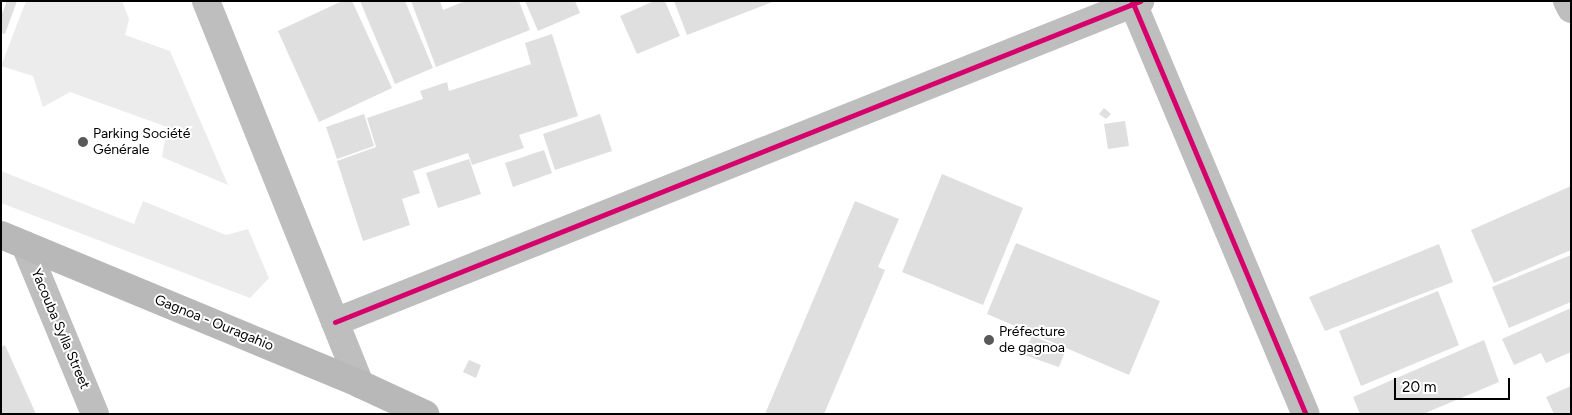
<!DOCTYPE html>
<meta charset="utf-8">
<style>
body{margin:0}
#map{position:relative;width:1572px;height:415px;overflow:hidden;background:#fff;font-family:Figtree,sans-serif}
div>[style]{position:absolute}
.green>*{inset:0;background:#ececec}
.building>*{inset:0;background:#dfdfdf}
.minor>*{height:28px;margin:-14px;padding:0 14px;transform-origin:14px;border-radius:14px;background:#bebebe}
.tertiary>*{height:28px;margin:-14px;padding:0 14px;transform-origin:14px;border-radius:14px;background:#bebebe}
.secondary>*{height:28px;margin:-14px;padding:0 14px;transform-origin:14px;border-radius:14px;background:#b8b8b8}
.cycleway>*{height:5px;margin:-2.5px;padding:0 2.5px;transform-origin:2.5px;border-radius:2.5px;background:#d6006c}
.dots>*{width:14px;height:14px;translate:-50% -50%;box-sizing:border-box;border:2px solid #fff;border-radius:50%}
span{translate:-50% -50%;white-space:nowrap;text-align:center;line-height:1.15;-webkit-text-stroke:4px #fff;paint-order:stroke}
.poi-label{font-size:14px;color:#000}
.left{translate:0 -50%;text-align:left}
.street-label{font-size:14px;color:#000}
.frame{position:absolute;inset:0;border:2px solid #000;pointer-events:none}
.scale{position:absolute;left:1394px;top:378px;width:116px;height:22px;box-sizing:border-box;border:2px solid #000;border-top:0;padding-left:6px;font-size:15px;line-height:18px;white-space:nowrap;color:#000;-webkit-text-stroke:4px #fff;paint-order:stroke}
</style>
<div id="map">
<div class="green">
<i style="clip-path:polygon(26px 1px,122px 1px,129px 19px,125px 35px,170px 51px,228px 185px,162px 157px,167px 127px,70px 92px,43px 107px,33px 76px,1px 66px)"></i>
<i style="clip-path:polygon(1px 171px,134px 224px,143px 201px,226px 235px,248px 229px,269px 278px,250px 298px,1px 203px)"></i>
</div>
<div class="building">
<i style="clip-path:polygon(7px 1px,17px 1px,5px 34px,1px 33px,1px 16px)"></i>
<i style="clip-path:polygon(342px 1px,352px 1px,392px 88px,319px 122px,278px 31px)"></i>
<i style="clip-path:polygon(360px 1px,405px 1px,433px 68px,395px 84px)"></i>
<i style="clip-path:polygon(411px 1px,440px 1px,443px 10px,465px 1px,519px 1px,530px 30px,436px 67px)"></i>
<i style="clip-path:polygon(525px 1px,575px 1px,580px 13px,538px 31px)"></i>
<i style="clip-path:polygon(654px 1px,665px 1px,680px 36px,637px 54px,620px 16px)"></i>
<i style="clip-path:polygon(674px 1px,775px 1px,687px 35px)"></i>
<i style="clip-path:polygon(552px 34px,578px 116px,519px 135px,524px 148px,472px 165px,468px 153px,413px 171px,420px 193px,402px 199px,410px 225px,363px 241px,337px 161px,376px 147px,367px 118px,423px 99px,420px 91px,447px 82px,449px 91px,531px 64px,525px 43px)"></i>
<i style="clip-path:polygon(1104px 108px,1111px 114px,1106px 119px,1099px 114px)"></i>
<i style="clip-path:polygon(364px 114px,374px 146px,337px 159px,326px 127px)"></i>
<i style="clip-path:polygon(600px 114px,612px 151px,555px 170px,543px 134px)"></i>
<i style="clip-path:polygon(1125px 121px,1129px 146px,1108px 149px,1104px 124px)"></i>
<i style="clip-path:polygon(544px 150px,552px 173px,513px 187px,505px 163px)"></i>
<i style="clip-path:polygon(469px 159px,481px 194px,438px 208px,426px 173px)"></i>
<i style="clip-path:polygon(942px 174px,1023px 208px,983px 305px,902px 272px)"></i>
<i style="clip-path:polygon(1571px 186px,1571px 250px,1494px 283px,1471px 230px)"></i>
<i style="clip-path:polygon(855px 201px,899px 219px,878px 267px,885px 270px,824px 414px,765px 414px)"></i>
<i style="clip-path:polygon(1016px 243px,1160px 301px,1129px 375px,987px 314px)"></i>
<i style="clip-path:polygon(1439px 244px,1453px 282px,1325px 331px,1309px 297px)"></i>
<i style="clip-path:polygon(1571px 255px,1571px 302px,1509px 328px,1492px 287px)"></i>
<i style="clip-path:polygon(1438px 291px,1459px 345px,1361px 386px,1339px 331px)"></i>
<i style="clip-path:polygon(1571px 308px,1571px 352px,1546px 363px,1541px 353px,1514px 365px,1502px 339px)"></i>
<i style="clip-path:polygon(1032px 336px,1066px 349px,1059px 367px,1024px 355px)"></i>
<i style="clip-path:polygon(1484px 340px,1499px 382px,1423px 414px,1360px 414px,1353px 397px)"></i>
<i style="clip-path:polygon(5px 345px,36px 414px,1px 414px,1px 347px)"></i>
<i style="clip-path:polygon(469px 360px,481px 365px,476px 378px,463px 372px)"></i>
<i style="clip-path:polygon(1571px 386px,1571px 414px,1554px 414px,1546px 397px)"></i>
</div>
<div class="minor">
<i style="left:1132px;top:1px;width:448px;rotate:67.2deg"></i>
<i style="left:1567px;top:1px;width:9px;rotate:63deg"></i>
<i style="left:335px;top:322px;width:867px;rotate:-21.74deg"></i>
</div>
<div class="tertiary">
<i style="left:206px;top:1px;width:413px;rotate:68.1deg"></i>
<i style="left:25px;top:245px;width:183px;rotate:67.5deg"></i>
</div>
<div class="secondary">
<i style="left:1px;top:235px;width:389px;rotate:22.5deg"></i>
<i style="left:360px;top:384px;width:72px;rotate:24.8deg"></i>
</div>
<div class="cycleway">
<i style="left:1132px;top:1px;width:448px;rotate:67.2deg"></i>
<i style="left:335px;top:322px;width:867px;rotate:-21.74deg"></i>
</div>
<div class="dots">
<i style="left:83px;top:142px;background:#595959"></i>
<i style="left:989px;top:340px;background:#595959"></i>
</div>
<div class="poi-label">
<span class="left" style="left:93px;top:142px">Parking Société<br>Générale</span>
<span class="left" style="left:999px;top:340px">Préfecture<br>de gagnoa</span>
</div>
<div class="street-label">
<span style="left:214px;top:323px;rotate:22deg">Gagnoa - Ouragahio</span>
<span style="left:60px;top:329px;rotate:67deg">Yacouba Sylla Street</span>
</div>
<div class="frame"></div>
<div class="scale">20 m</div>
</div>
